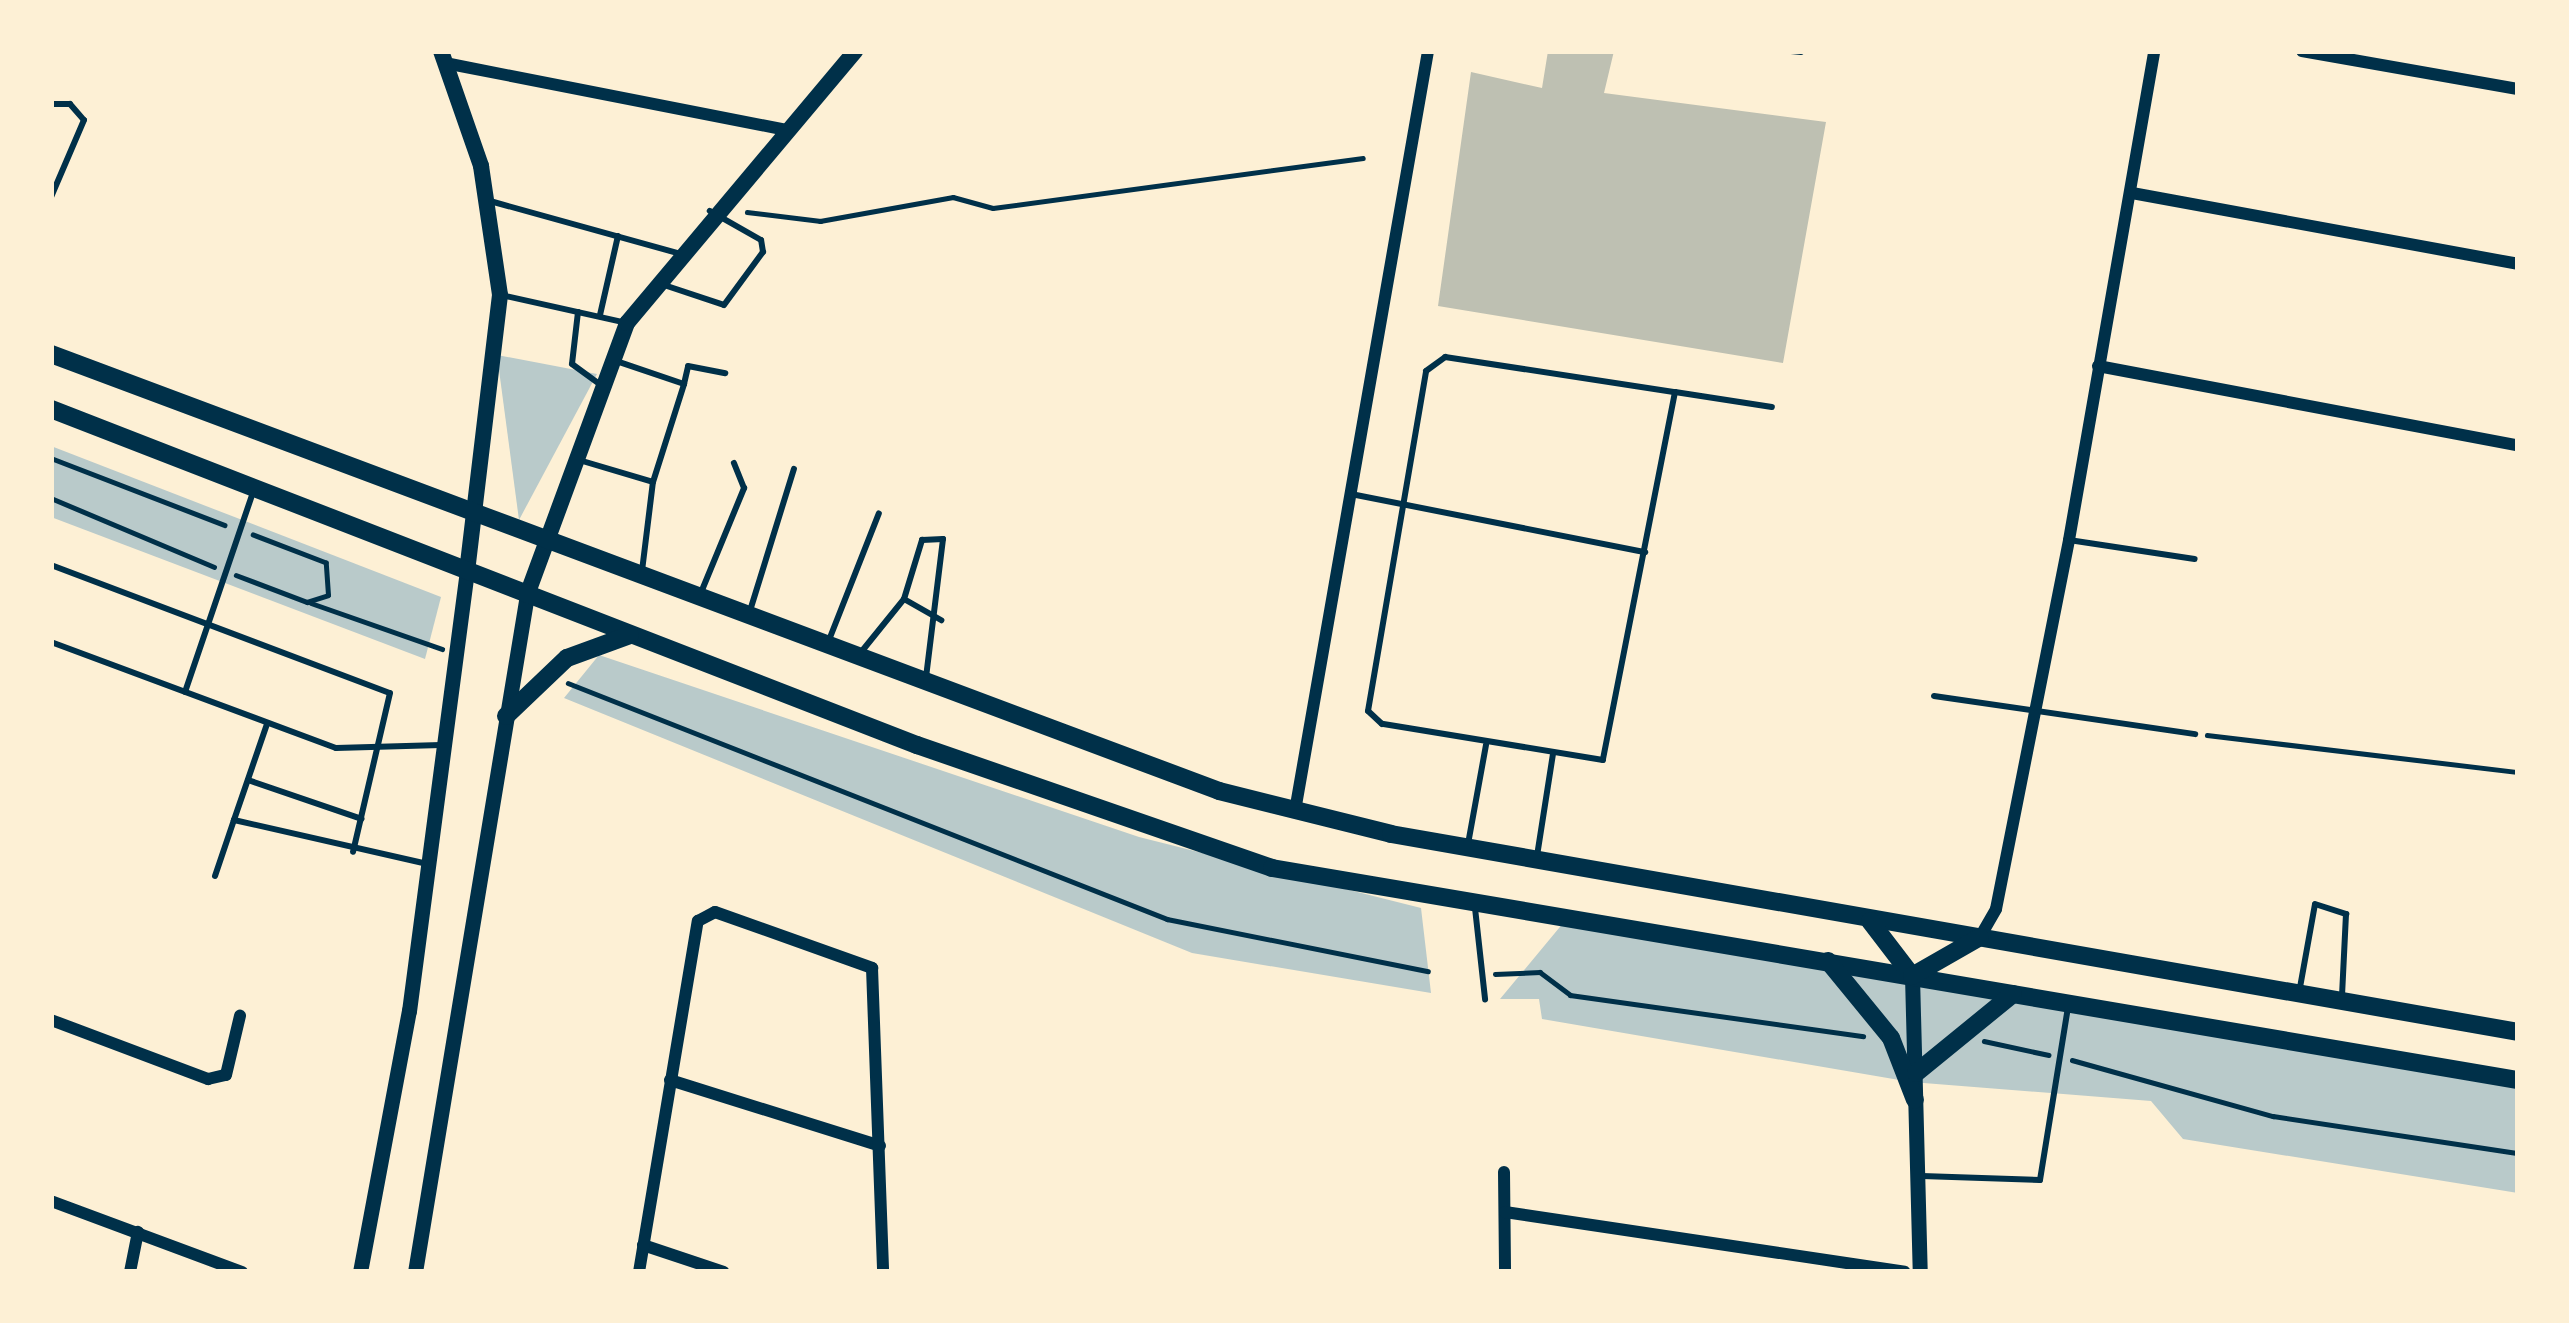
<!DOCTYPE html>
<style>
body{margin:0}
#map{position:relative;width:2569px;height:1323px;overflow:hidden;background:#fdf0d5;font-family:"Source Sans 3",sans-serif}
div>[style]{position:absolute}
.green>*{inset:0;background:#b9caca}
.building>*{inset:0;background:#bec0b2}
.path>*{height:4.5px;margin:-2.25px;padding:0 2.25px;transform-origin:2.25px;border-radius:2.25px;background:#003049}
.service>*{height:6px;margin:-3px;padding:0 3px;transform-origin:3px;border-radius:3px;background:#003049}
.minor>*{height:12px;margin:-6px;padding:0 6px;transform-origin:6px;border-radius:6px;background:#003049}
.tertiary>*{height:15px;margin:-7.5px;padding:0 7.5px;transform-origin:7.5px;border-radius:7.5px;background:#003049}
.secondary>*{height:16px;margin:-8px;padding:0 8px;transform-origin:8px;border-radius:8px;background:#003049}
.primary>*{height:18px;margin:-9px;padding:0 9px;transform-origin:9px;border-radius:9px;background:#003049}
span{translate:-50% -50%;white-space:nowrap;text-align:center;line-height:1.15;-webkit-text-stroke:9px #fdf0d5;paint-order:stroke}
.frame{position:absolute;inset:0;border:54px solid #fdf0d5;pointer-events:none}
</style>
<div id="map">
<div class="green">
<i style="clip-path:polygon(497px 355px,597px 374px,519px 520px)"></i>
<i style="clip-path:polygon(51px 446px,441px 597px,425px 659px,51px 517px)"></i>
<i style="clip-path:polygon(599px 655px,1139px 837px,1421px 908px,1431px 993px,1192px 953px,564px 698px)"></i>
<i style="clip-path:polygon(1564px 922px,2518px 1088px,2518px 1193px,2183px 1139px,2151px 1101px,1911px 1082px,1542px 1019px,1539px 999px,1500px 999px)"></i>
</div>
<div class="building">
<i style="clip-path:polygon(1548px 51px,1614px 51px,1604px 93px,1826px 122px,1783px 363px,1438px 306px,1471px 72px,1542px 88px)"></i>
</div>
<div class="path">
<i style="left:747px;top:212px;width:74px;rotate:7deg"></i>
<i style="left:820px;top:221px;width:135px;rotate:-10.2deg"></i>
<i style="left:953px;top:197px;width:41px;rotate:15.4deg"></i>
<i style="left:993px;top:208px;width:373px;rotate:-7.7deg"></i>
<i style="left:51px;top:458px;width:186px;rotate:21.1deg"></i>
<i style="left:51px;top:498px;width:177px;rotate:22.9deg"></i>
<i style="left:236px;top:575px;width:76px;rotate:20.8deg"></i>
<i style="left:307px;top:602px;width:22px;rotate:-18deg"></i>
<i style="left:328px;top:595px;width:32px;rotate:-94deg"></i>
<i style="left:326px;top:563px;width:78px;rotate:-159deg"></i>
<i style="left:311px;top:603px;width:139px;rotate:19.3deg"></i>
<i style="left:568px;top:683px;width:644px;rotate:21.5deg"></i>
<i style="left:1167px;top:919px;width:266px;rotate:11.3deg"></i>
<i style="left:2207px;top:735px;width:313px;rotate:6.8deg"></i>
<i style="left:1495px;top:974px;width:45px;rotate:-2.5deg"></i>
<i style="left:1540px;top:972px;width:38px;rotate:37deg"></i>
<i style="left:1570px;top:995px;width:296px;rotate:8deg"></i>
<i style="left:1984px;top:1041px;width:66px;rotate:12.2deg"></i>
<i style="left:2072px;top:1060px;width:209px;rotate:15.6deg"></i>
<i style="left:2273px;top:1116px;width:248px;rotate:8.6deg"></i>
</div>
<div class="service">
<i style="left:1791px;top:51px;width:10px;rotate:6deg"></i>
<i style="left:51px;top:104px;width:19px"></i>
<i style="left:70px;top:104px;width:21px;rotate:49deg"></i>
<i style="left:84px;top:120px;width:84px;rotate:113.2deg"></i>
<i style="left:490px;top:201px;width:194px;rotate:15.5deg"></i>
<i style="left:664px;top:285px;width:63px;rotate:18.4deg"></i>
<i style="left:724px;top:305px;width:66px;rotate:-53.7deg"></i>
<i style="left:763px;top:252px;width:12px;rotate:-99deg"></i>
<i style="left:761px;top:240px;width:59px;rotate:-150.4deg"></i>
<i style="left:501px;top:295px;width:125px;rotate:12.5deg"></i>
<i style="left:578px;top:312px;width:52px;rotate:96.6deg"></i>
<i style="left:572px;top:364px;width:32px;rotate:36deg"></i>
<i style="left:600px;top:315px;width:81px;rotate:-77.2deg"></i>
<i style="left:1445px;top:357px;width:233px;rotate:8.7deg"></i>
<i style="left:1675px;top:392px;width:375px;rotate:101.1deg"></i>
<i style="left:1603px;top:760px;width:224px;rotate:-170.7deg"></i>
<i style="left:1382px;top:724px;width:19px;rotate:-137deg"></i>
<i style="left:1368px;top:711px;width:345px;rotate:-80.3deg"></i>
<i style="left:1426px;top:371px;width:24px;rotate:-36deg"></i>
<i style="left:684px;top:384px;width:18px;rotate:-77deg"></i>
<i style="left:688px;top:366px;width:38px;rotate:11deg"></i>
<i style="left:1675px;top:392px;width:98px;rotate:8.8deg"></i>
<i style="left:579px;top:460px;width:77px;rotate:16.6deg"></i>
<i style="left:653px;top:482px;width:103px;rotate:-72.4deg"></i>
<i style="left:684px;top:384px;width:72px;rotate:-161.3deg"></i>
<i style="left:1351px;top:494px;width:300px;rotate:11.2deg"></i>
<i style="left:2069px;top:540px;width:127px;rotate:8.6deg"></i>
<i style="left:51px;top:565px;width:362px;rotate:20.7deg"></i>
<i style="left:390px;top:693px;width:163px;rotate:103.1deg"></i>
<i style="left:642px;top:571px;width:90px;rotate:-83deg"></i>
<i style="left:700px;top:595px;width:116px;rotate:-67.6deg"></i>
<i style="left:744px;top:488px;width:27px;rotate:-112deg"></i>
<i style="left:904px;top:599px;width:43px;rotate:29.6deg"></i>
<i style="left:749px;top:614px;width:152px;rotate:-72.8deg"></i>
<i style="left:829px;top:640px;width:136px;rotate:-68.5deg"></i>
<i style="left:51px;top:642px;width:304px;rotate:20.4deg"></i>
<i style="left:336px;top:748px;width:105px;rotate:-1.6deg"></i>
<i style="left:862px;top:651px;width:67px;rotate:-51.1deg"></i>
<i style="left:904px;top:599px;width:62px;rotate:-73deg"></i>
<i style="left:922px;top:540px;width:21px;rotate:-3deg"></i>
<i style="left:943px;top:539px;width:140px;rotate:97deg"></i>
<i style="left:185px;top:692px;width:214px;rotate:-71.2deg"></i>
<i style="left:1934px;top:696px;width:264px;rotate:8.3deg"></i>
<i style="left:267px;top:724px;width:102px;rotate:109deg"></i>
<i style="left:234px;top:820px;width:194px;rotate:12.8deg"></i>
<i style="left:248px;top:780px;width:120px;rotate:18.9deg"></i>
<i style="left:1468px;top:844px;width:101px;rotate:-79.7deg"></i>
<i style="left:1537px;top:856px;width:103px;rotate:-81.1deg"></i>
<i style="left:215px;top:876px;width:59px;rotate:-71.3deg"></i>
<i style="left:1475px;top:908px;width:92px;rotate:83.7deg"></i>
<i style="left:2299px;top:993px;width:90px;rotate:-79.8deg"></i>
<i style="left:2315px;top:904px;width:33px;rotate:18deg"></i>
<i style="left:2346px;top:914px;width:83px;rotate:92.8deg"></i>
<i style="left:1922px;top:1176px;width:118px;rotate:1.9deg"></i>
<i style="left:2040px;top:1180px;width:174px;rotate:-80.8deg"></i>
</div>
<div class="minor">
<i style="left:2302px;top:51px;width:219px;rotate:10deg"></i>
<i style="left:445px;top:63px;width:348px;rotate:11.1deg"></i>
<i style="left:2132px;top:193px;width:392px;rotate:10.4deg"></i>
<i style="left:2098px;top:366px;width:427px;rotate:10.7deg"></i>
<i style="left:1295px;top:811px;width:772px;rotate:-80.07deg"></i>
<i style="left:1980px;top:937px;width:32px;rotate:-60deg"></i>
<i style="left:1996px;top:909px;width:376px;rotate:-78.8deg"></i>
<i style="left:2069px;top:540px;width:496px;rotate:-80.1deg"></i>
<i style="left:51px;top:1020px;width:168px;rotate:20.6deg"></i>
<i style="left:208px;top:1079px;width:18px;rotate:-13deg"></i>
<i style="left:226px;top:1075px;width:61px;rotate:-76.7deg"></i>
<i style="left:670px;top:1080px;width:220px;rotate:17.4deg"></i>
<i style="left:1504px;top:1172px;width:100px;rotate:89.4deg"></i>
<i style="left:51px;top:1201px;width:204px;rotate:20.4deg"></i>
<i style="left:1505px;top:1212px;width:404px;rotate:8.5deg"></i>
<i style="left:643px;top:1245px;width:85px;rotate:18.4deg"></i>
<i style="left:130px;top:1272px;width:41px;rotate:-78.7deg"></i>
<i style="left:639px;top:1272px;width:356px;rotate:-80.5deg"></i>
<i style="left:698px;top:921px;width:19px;rotate:-28deg"></i>
<i style="left:715px;top:912px;width:167px;rotate:19.6deg"></i>
<i style="left:872px;top:968px;width:304px;rotate:87.9deg"></i>
</div>
<div class="tertiary">
<i style="left:1912px;top:976px;width:296px;rotate:88.5deg"></i>
<i style="left:360px;top:1272px;width:266px;rotate:-79.4deg"></i>
<i style="left:409px;top:1011px;width:443px;rotate:-82.5deg"></i>
<i style="left:415px;top:1272px;width:686px;rotate:-80.61deg"></i>
</div>
<div class="secondary">
<i style="left:441px;top:51px;width:122px;rotate:70.8deg"></i>
<i style="left:481px;top:166px;width:130px;rotate:81.6deg"></i>
<i style="left:500px;top:295px;width:279px;rotate:96.8deg"></i>
<i style="left:527px;top:595px;width:290px;rotate:-69.8deg"></i>
<i style="left:627px;top:323px;width:355px;rotate:-50deg"></i>
</div>
<div class="primary">
<i style="left:51px;top:354px;width:1247px;rotate:20.51deg"></i>
<i style="left:1219px;top:791px;width:177px;rotate:14deg"></i>
<i style="left:1391px;top:834px;width:1144px;rotate:9.96deg"></i>
<i style="left:51px;top:409px;width:929px;rotate:21.21deg"></i>
<i style="left:917px;top:745px;width:376px;rotate:19.1deg"></i>
<i style="left:1272px;top:868px;width:1264px;rotate:9.66deg"></i>
<i style="left:506px;top:716px;width:84px;rotate:-43.6deg"></i>
<i style="left:567px;top:658px;width:67px;rotate:-20.1deg"></i>
<i style="left:1870px;top:921px;width:69px;rotate:52.6deg"></i>
<i style="left:1912px;top:976px;width:78px;rotate:-29.8deg"></i>
<i style="left:1828px;top:961px;width:99px;rotate:50.7deg"></i>
<i style="left:1891px;top:1038px;width:66px;rotate:68.8deg"></i>
<i style="left:1916px;top:1073px;width:125px;rotate:-39.2deg"></i>
</div>
<div class="frame"></div>
</div>
